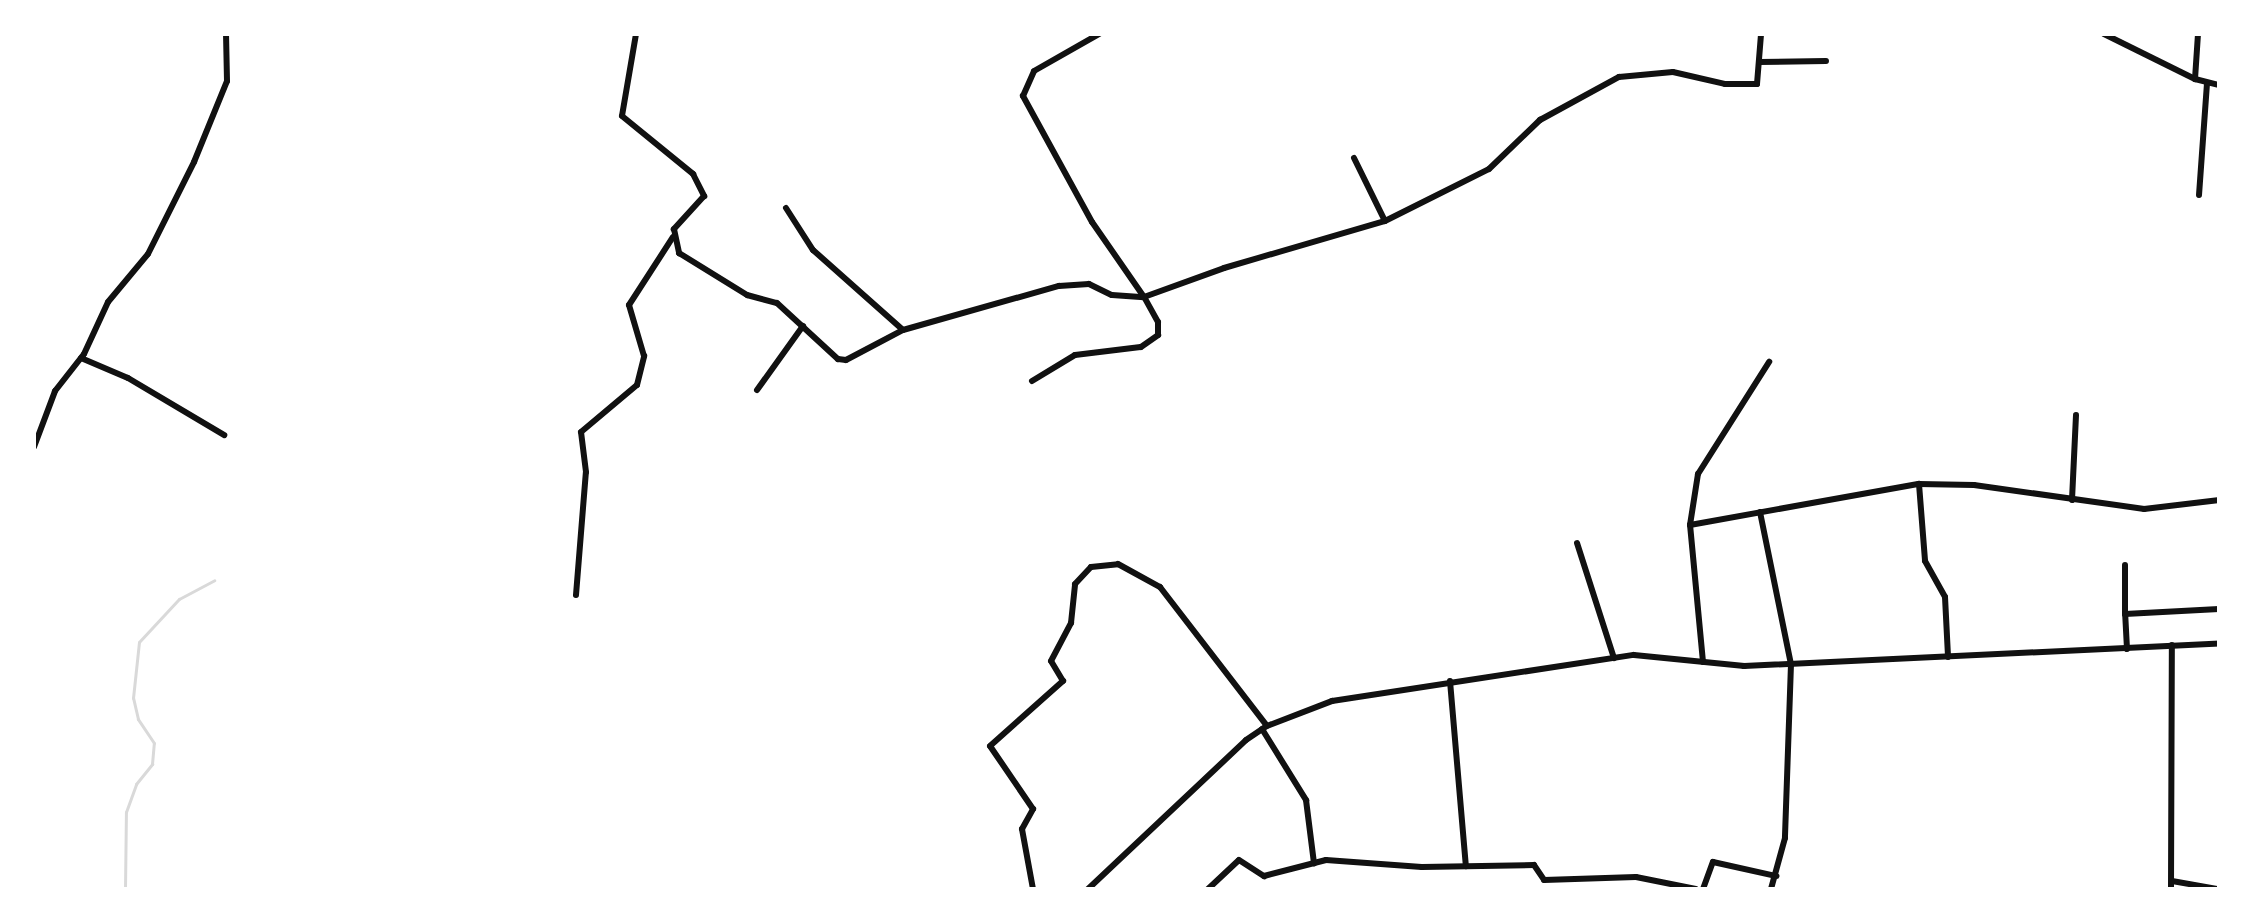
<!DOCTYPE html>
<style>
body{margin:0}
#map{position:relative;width:2253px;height:923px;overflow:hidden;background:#fff;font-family:"Space Grotesk",sans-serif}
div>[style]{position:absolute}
.stream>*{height:3px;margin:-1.5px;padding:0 1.5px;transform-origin:1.5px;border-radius:1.5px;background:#d9d9d9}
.minor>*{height:6px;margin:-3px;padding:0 3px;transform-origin:3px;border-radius:3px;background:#111}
span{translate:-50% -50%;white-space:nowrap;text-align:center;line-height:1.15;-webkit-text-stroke:8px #fff;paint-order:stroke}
.frame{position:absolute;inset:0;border:36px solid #fff;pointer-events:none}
</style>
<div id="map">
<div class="stream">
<i style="left:125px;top:889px;width:77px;rotate:-89.3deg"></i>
<i style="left:126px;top:812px;width:30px;rotate:-70deg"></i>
<i style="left:136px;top:784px;width:26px;rotate:-51deg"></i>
<i style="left:152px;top:764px;width:21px;rotate:-85deg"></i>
<i style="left:154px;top:743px;width:29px;rotate:-124deg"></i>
<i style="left:138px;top:719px;width:22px;rotate:-103deg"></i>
<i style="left:133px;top:698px;width:56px;rotate:-83.9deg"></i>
<i style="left:139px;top:642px;width:59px;rotate:-47.1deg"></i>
<i style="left:179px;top:599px;width:40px;rotate:-28deg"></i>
</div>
<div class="minor">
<i style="left:636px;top:34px;width:83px;rotate:99.7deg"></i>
<i style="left:622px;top:116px;width:92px;rotate:39.2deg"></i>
<i style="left:693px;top:174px;width:25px;rotate:63deg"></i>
<i style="left:704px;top:196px;width:45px;rotate:132.3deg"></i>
<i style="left:674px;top:229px;width:25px;rotate:78deg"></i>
<i style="left:679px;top:253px;width:80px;rotate:31.7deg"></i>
<i style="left:747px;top:295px;width:31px;rotate:15deg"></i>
<i style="left:777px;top:303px;width:83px;rotate:42.6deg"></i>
<i style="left:838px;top:359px;width:8px;rotate:7deg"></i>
<i style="left:846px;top:360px;width:64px;rotate:-27.8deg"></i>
<i style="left:903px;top:330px;width:162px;rotate:-15.8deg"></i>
<i style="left:1059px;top:286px;width:30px;rotate:-4deg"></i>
<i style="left:1089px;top:284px;width:25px;rotate:26deg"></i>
<i style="left:1112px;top:295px;width:32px;rotate:4deg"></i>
<i style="left:1144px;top:297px;width:85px;rotate:-19.9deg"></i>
<i style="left:1224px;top:268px;width:168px;rotate:-16.3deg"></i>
<i style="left:1385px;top:221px;width:116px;rotate:-26.6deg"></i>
<i style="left:1489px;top:169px;width:71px;rotate:-43.9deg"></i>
<i style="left:1540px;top:120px;width:90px;rotate:-28.6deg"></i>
<i style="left:1619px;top:77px;width:54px;rotate:-5.3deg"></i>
<i style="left:1673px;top:72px;width:53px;rotate:13deg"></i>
<i style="left:1725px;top:84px;width:32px"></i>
<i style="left:1757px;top:84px;width:50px;rotate:-85.4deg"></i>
<i style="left:2104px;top:34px;width:102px;rotate:26.3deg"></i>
<i style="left:2195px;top:79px;width:25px;rotate:14deg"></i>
<i style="left:1759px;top:62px;width:67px;rotate:-0.9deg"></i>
<i style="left:2195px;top:79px;width:45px;rotate:-86.2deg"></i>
<i style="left:1354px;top:158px;width:70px;rotate:63.8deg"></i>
<i style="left:2199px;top:195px;width:111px;rotate:-85.9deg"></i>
<i style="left:786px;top:208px;width:50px;rotate:57.3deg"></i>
<i style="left:813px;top:250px;width:120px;rotate:41.6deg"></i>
<i style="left:81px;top:358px;width:51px;rotate:23.1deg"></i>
<i style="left:128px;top:378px;width:112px;rotate:30.7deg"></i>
<i style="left:1032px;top:381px;width:50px;rotate:-31.2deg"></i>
<i style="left:1075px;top:355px;width:66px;rotate:-6.9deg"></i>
<i style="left:1141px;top:347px;width:21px;rotate:-35deg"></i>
<i style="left:1158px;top:335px;width:13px;rotate:-90deg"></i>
<i style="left:1158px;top:322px;width:29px;rotate:-119deg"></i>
<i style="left:1144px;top:297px;width:91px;rotate:-124.7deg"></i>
<i style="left:1092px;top:222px;width:144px;rotate:-118.7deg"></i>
<i style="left:1023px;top:96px;width:27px;rotate:-66deg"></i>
<i style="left:1034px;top:71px;width:75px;rotate:-29.6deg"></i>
<i style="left:757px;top:390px;width:79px;rotate:-54.3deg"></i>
<i style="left:34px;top:447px;width:60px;rotate:-69.4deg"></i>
<i style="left:55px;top:391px;width:47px;rotate:-51.9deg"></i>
<i style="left:84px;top:354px;width:57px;rotate:-65.2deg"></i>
<i style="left:108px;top:302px;width:62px;rotate:-50.2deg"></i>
<i style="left:148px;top:254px;width:103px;rotate:-63.4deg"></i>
<i style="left:194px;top:162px;width:87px;rotate:-67.8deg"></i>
<i style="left:227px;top:81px;width:47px;rotate:-91.2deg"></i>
<i style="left:1919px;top:484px;width:77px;rotate:85.5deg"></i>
<i style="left:1925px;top:561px;width:41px;rotate:60.9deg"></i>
<i style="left:1945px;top:597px;width:60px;rotate:87.1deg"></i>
<i style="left:2072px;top:500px;width:85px;rotate:-87.3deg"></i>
<i style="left:1760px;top:512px;width:155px;rotate:78.5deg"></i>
<i style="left:1791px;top:664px;width:174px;rotate:92deg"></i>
<i style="left:1785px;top:838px;width:53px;rotate:105.4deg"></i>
<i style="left:1690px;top:525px;width:233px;rotate:-10.2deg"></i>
<i style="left:1919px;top:484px;width:55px;rotate:1deg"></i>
<i style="left:1974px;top:485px;width:172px;rotate:8deg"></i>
<i style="left:2144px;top:509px;width:76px;rotate:-6.8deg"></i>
<i style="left:1577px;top:543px;width:121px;rotate:72.2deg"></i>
<i style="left:2125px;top:565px;width:49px;rotate:90deg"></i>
<i style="left:576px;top:595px;width:123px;rotate:-85.4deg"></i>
<i style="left:586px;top:472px;width:40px;rotate:-97.1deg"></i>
<i style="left:581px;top:432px;width:73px;rotate:-40deg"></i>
<i style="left:637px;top:385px;width:30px;rotate:-76deg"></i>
<i style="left:644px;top:356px;width:53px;rotate:-106.4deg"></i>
<i style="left:629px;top:305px;width:81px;rotate:-57.1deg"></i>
<i style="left:2127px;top:649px;width:35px;rotate:-93deg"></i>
<i style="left:2125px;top:614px;width:94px;rotate:-3deg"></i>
<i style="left:1703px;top:662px;width:138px;rotate:-95.4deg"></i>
<i style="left:1690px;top:525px;width:52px;rotate:-81.1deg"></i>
<i style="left:1698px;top:474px;width:133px;rotate:-57.6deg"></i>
<i style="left:1450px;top:681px;width:186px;rotate:85.1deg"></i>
<i style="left:1262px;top:729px;width:84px;rotate:58.2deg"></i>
<i style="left:1306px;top:800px;width:64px;rotate:82.8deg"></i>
<i style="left:2172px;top:881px;width:47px;rotate:9.9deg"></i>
<i style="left:1033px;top:889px;width:61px;rotate:-100.4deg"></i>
<i style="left:1022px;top:829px;width:23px;rotate:-61deg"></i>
<i style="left:1033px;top:809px;width:76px;rotate:-124.3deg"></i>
<i style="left:990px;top:746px;width:98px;rotate:-41.7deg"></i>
<i style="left:1063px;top:681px;width:23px;rotate:-121deg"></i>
<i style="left:1051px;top:661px;width:43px;rotate:-62.2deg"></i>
<i style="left:1071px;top:623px;width:39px;rotate:-84deg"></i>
<i style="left:1075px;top:584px;width:23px;rotate:-47deg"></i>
<i style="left:1091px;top:567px;width:27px;rotate:-6deg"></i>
<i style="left:1118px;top:564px;width:48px;rotate:28.7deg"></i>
<i style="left:1160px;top:587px;width:175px;rotate:52.4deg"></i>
<i style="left:1088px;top:889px;width:217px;rotate:-43.3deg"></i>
<i style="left:1246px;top:740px;width:25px;rotate:-34deg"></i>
<i style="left:1267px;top:726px;width:70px;rotate:-21deg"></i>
<i style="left:1332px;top:701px;width:305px;rotate:-8.7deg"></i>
<i style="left:1634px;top:655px;width:111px;rotate:5.7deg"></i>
<i style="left:1744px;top:666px;width:476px;rotate:-2.7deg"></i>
<i style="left:1208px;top:889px;width:42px;rotate:-43.1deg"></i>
<i style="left:1239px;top:860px;width:30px;rotate:33deg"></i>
<i style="left:1264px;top:876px;width:64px;rotate:-14.5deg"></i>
<i style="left:1326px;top:860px;width:96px;rotate:4.2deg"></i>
<i style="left:1422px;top:867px;width:112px;rotate:-1deg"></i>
<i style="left:1534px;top:865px;width:18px;rotate:56deg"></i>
<i style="left:1544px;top:880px;width:92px;rotate:-1.9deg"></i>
<i style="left:1636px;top:877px;width:61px;rotate:11.3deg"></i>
<i style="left:1703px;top:889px;width:29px;rotate:-70deg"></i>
<i style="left:1713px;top:862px;width:65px;rotate:12.5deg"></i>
<i style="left:2171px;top:889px;width:244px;rotate:-89.8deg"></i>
</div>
<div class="frame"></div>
</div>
